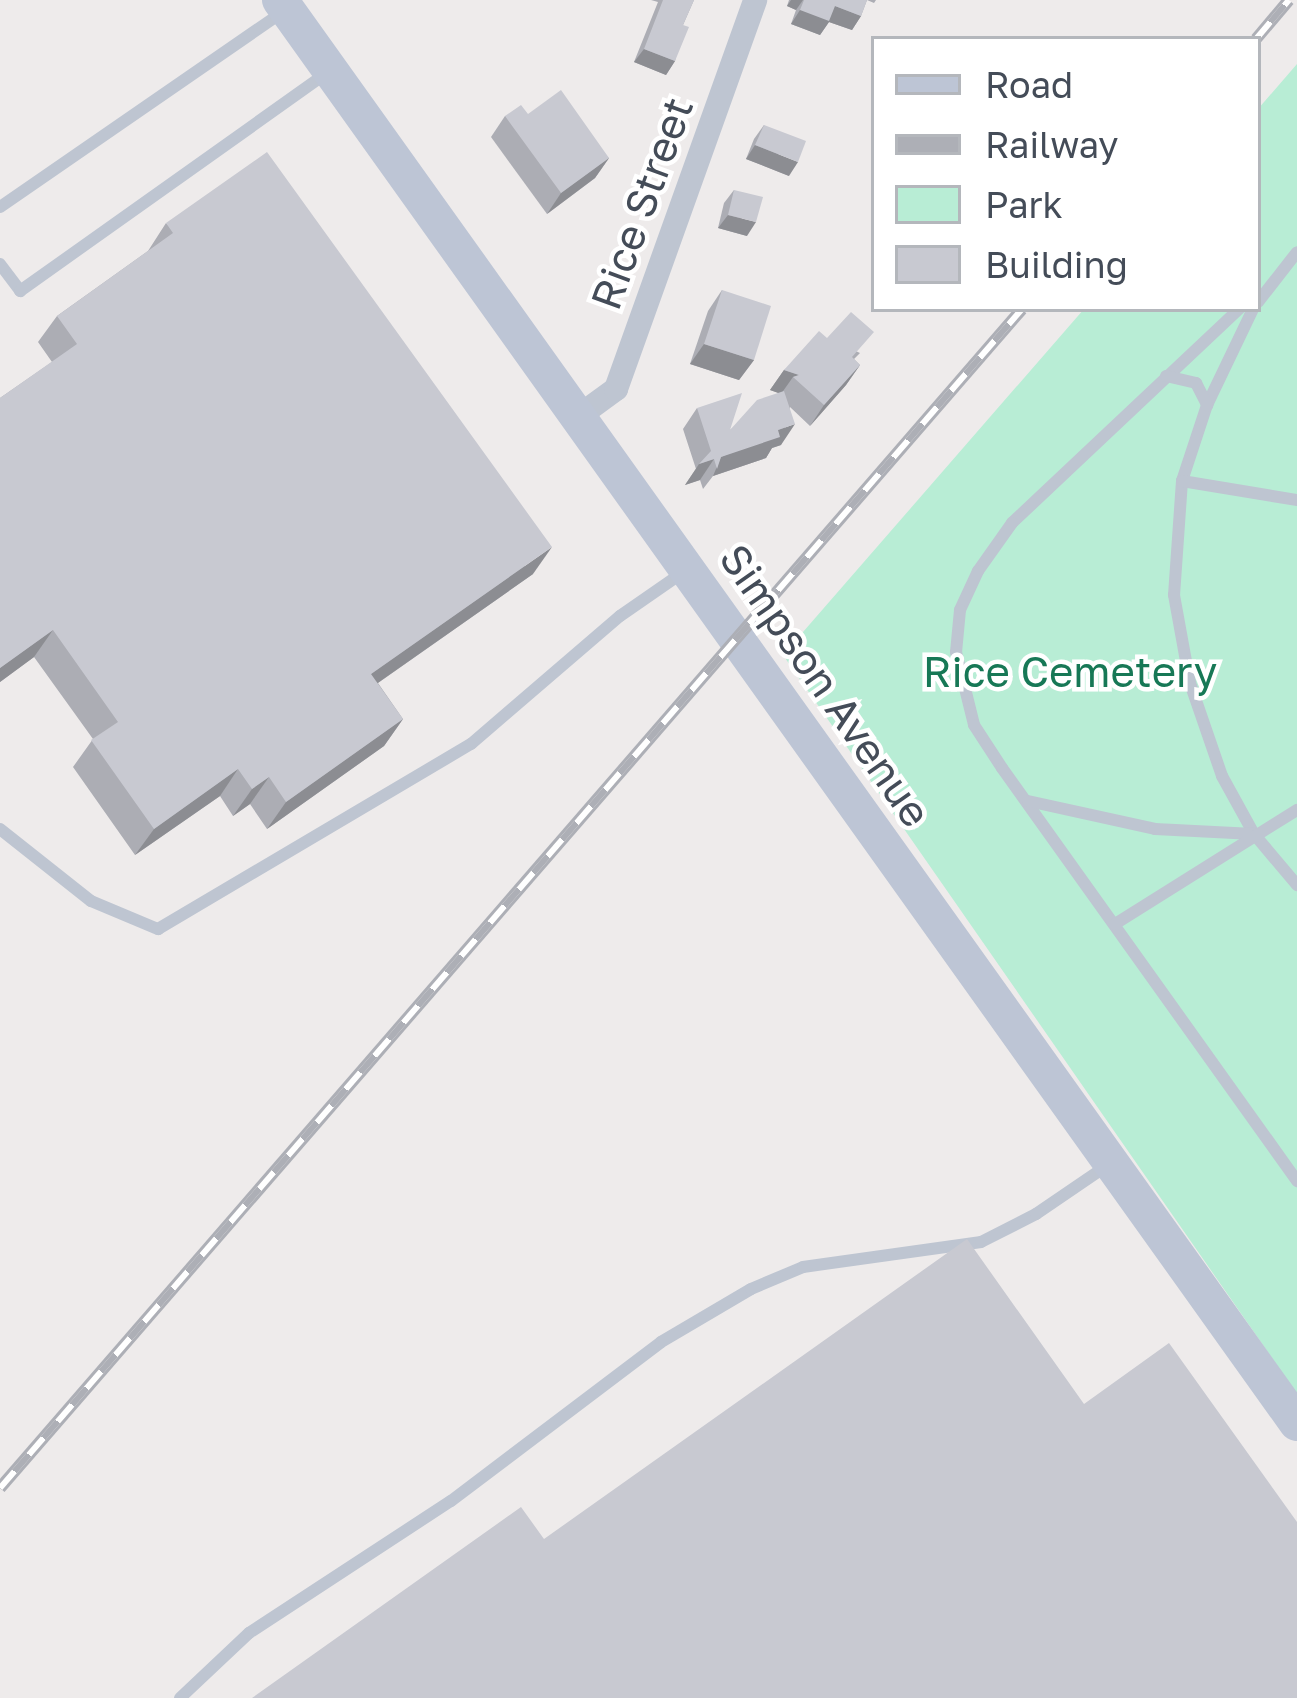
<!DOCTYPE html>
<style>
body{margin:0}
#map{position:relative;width:1297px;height:1698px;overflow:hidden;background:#eeebeb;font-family:"Golos Text",sans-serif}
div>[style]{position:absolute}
.green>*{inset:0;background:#b8edd5}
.lane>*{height:12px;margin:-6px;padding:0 6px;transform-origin:6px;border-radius:6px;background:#bec5d1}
.street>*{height:24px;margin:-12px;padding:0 12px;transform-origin:12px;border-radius:12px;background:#bec5d1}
.secondary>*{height:36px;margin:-18px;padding:0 18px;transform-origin:18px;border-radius:18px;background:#bdc5d5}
.rail>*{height:12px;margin-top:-6px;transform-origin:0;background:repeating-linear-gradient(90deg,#fff 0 22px,#adafb6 0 44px);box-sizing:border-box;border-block:3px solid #adafb6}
.wall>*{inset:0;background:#acadb4}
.shaded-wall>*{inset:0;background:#8c8d92}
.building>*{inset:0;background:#c8c9d1}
span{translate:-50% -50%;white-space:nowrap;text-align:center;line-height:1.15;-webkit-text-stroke:9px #fff;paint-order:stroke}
.street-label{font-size:42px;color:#444c58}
.park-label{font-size:42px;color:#177856}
.legend{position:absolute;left:871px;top:36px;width:390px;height:276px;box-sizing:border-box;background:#fff;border:3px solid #b4b7bc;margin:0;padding:15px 21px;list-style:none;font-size:36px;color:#444c58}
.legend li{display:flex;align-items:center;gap:24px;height:60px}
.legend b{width:60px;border:3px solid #b4b7bc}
</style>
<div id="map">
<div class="green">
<i style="clip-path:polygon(1297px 64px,1297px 1394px,783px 655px,1084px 309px,1258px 309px,1258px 109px)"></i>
</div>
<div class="lane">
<i style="left:0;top:207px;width:341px;rotate:-34.6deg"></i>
<i style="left:0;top:264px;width:34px;rotate:53deg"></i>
<i style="left:20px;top:291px;width:379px;rotate:-35.4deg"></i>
<i style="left:1258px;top:302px;width:63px;rotate:-52deg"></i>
<i style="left:1239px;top:309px;width:312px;rotate:136.7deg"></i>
<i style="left:1012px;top:523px;width:59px;rotate:125.3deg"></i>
<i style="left:978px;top:571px;width:43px;rotate:114.8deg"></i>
<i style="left:960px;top:610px;width:42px;rotate:95.4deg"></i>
<i style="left:956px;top:652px;width:75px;rotate:76.1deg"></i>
<i style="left:974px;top:725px;width:51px;rotate:56.9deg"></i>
<i style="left:1002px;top:768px;width:508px;rotate:54.46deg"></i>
<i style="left:1253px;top:309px;width:106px;rotate:115.6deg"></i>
<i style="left:1207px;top:405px;width:80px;rotate:108.2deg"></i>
<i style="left:1182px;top:481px;width:114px;rotate:94deg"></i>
<i style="left:1174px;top:595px;width:89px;rotate:79.7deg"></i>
<i style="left:1190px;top:683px;width:98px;rotate:71deg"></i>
<i style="left:1222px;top:776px;width:66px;rotate:61.1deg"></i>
<i style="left:1254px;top:834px;width:67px;rotate:49.9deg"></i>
<i style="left:1166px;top:376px;width:31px;rotate:13deg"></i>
<i style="left:1196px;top:383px;width:25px;rotate:63deg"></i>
<i style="left:1182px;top:481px;width:117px;rotate:9.4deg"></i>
<i style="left:1028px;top:801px;width:130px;rotate:12.4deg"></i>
<i style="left:1155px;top:829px;width:99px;rotate:2.9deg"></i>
<i style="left:0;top:829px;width:116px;rotate:38.4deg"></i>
<i style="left:91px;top:901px;width:73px;rotate:22.7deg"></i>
<i style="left:158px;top:929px;width:364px;rotate:-30.6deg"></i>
<i style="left:471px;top:744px;width:196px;rotate:-40.7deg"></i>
<i style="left:620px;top:616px;width:75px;rotate:-34.7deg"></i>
<i style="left:1115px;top:924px;width:215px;rotate:-32.1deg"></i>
<i style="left:180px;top:1698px;width:95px;rotate:-43.3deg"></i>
<i style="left:249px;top:1633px;width:241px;rotate:-33.2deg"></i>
<i style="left:451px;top:1501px;width:263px;rotate:-37.1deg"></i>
<i style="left:661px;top:1342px;width:104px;rotate:-30.5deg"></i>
<i style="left:751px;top:1289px;width:56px;rotate:-22.9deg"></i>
<i style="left:803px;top:1267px;width:180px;rotate:-8deg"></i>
<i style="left:981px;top:1242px;width:62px;rotate:-27deg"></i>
<i style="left:1036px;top:1214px;width:83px;rotate:-34.3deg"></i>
</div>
<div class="street">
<i style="left:579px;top:416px;width:46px;rotate:-36.1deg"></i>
<i style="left:616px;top:389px;width:413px;rotate:-70.3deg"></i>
</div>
<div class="secondary">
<i style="left:280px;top:0;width:1749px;rotate:54.45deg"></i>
</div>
<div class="rail">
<i style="left:1256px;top:39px;width:51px;rotate:-49.8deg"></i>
<i style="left:0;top:1488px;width:1560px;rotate:-49.08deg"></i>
</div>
<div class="wall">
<i style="clip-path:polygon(651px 0,694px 0,683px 25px,675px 61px,666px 75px,634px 62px,658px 2px)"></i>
<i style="clip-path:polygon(789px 0,876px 0,874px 3px,867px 0,861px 16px,852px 30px,829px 22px,820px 35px,791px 24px,796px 10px,787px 6px)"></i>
<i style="clip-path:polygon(528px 114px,609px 158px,595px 178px,547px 214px,491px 137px,505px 116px)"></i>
<i style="clip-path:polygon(764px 125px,789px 176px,746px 159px,754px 139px)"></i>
<i style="clip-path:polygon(734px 190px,747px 236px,718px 228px,724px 203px)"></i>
<i style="clip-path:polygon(166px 223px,533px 574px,378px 683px,403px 719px,384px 746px,267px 829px,250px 804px,233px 816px,220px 796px,135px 855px,73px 767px,93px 739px,34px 657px,0 682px,0 398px,52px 362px,38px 342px,57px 316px,148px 251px)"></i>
<i style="clip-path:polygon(722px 290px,754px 360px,739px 380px,690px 364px,708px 311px)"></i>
<i style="clip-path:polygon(827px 338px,860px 353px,854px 359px,860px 365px,846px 385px,810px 426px,790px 407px,781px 445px,772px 448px,766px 458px,713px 476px,703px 489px,700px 480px,685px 485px,696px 469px,683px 429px,697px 408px,730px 430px,779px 393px,770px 390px,784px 370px)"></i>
</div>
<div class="shaded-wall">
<i style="clip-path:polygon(791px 0,803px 0,796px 10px,787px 6px)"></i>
<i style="clip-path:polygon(835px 6px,861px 16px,852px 30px,829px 22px,820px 35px,791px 24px,800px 10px)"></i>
<i style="clip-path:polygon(644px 49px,675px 61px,666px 75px,634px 62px)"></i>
<i style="clip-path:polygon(755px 145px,798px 162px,789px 176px,746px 159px)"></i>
<i style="clip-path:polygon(609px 158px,595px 178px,547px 214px,561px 193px)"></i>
<i style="clip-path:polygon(728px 215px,756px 222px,747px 236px,718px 228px)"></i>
<i style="clip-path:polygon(704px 344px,754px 360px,739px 380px,690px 364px)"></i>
<i style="clip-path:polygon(860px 365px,846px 385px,810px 426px,824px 405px)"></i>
<i style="clip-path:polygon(784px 370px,799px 375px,793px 377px,781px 394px,770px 390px)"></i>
<i style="clip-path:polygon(795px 424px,781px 445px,772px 448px,766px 458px,713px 476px,721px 457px,778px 430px)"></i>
<i style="clip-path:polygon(714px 459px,700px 480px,685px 485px,699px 464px)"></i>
<i style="clip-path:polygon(552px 547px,533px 574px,352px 701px,371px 674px)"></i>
<i style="clip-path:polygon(53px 630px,34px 657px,0 682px,0 668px)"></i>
<i style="clip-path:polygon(403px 719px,384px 746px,267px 829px,286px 802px)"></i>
<i style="clip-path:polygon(238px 769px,220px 796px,135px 855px,154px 829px)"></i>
<i style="clip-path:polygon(269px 777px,250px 804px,233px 816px,252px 789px)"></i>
</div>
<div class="building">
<i style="clip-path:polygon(663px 0,694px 0,683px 25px,689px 27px,675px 61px,644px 49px)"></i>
<i style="clip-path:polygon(804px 0,867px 0,861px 16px,835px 6px,829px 21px,800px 10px)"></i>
<i style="clip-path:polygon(561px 90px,609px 158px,561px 193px,505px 116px,521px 105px,528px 114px)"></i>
<i style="clip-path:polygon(764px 125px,806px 141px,798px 162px,755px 145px)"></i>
<i style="clip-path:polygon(267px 152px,552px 547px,371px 674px,403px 719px,286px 802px,269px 777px,252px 789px,238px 769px,154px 829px,91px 740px,118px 722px,53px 630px,0 668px,0 398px,77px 344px,57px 316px,173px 233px,166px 223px)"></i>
<i style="clip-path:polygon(734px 190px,763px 197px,756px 222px,728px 215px)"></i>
<i style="clip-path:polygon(722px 290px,771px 306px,754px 360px,704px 344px)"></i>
<i style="clip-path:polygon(851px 312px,874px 332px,852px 357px,860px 365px,824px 405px,793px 377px,799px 375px,784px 370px,819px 331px,827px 338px)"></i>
<i style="clip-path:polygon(784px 391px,795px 424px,778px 430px,780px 437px,721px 457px,717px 469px,714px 459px,699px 464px,711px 451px,697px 408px,742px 393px,730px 430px,757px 400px)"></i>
<i style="clip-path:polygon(967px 1239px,1084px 1404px,1169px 1343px,1297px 1522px,1297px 1698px,252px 1698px,521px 1507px,544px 1539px)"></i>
</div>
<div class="street-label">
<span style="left:641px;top:203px;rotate:-70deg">Rice Street</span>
<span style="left:826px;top:685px;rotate:55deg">Simpson Avenue</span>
</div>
<div class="park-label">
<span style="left:1070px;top:671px">Rice Cemetery</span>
</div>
<ul class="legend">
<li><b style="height:15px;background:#bdc5d5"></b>Road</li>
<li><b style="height:15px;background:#adafb6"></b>Railway</li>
<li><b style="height:33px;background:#b8edd5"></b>Park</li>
<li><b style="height:33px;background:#c8c9d1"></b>Building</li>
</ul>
</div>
